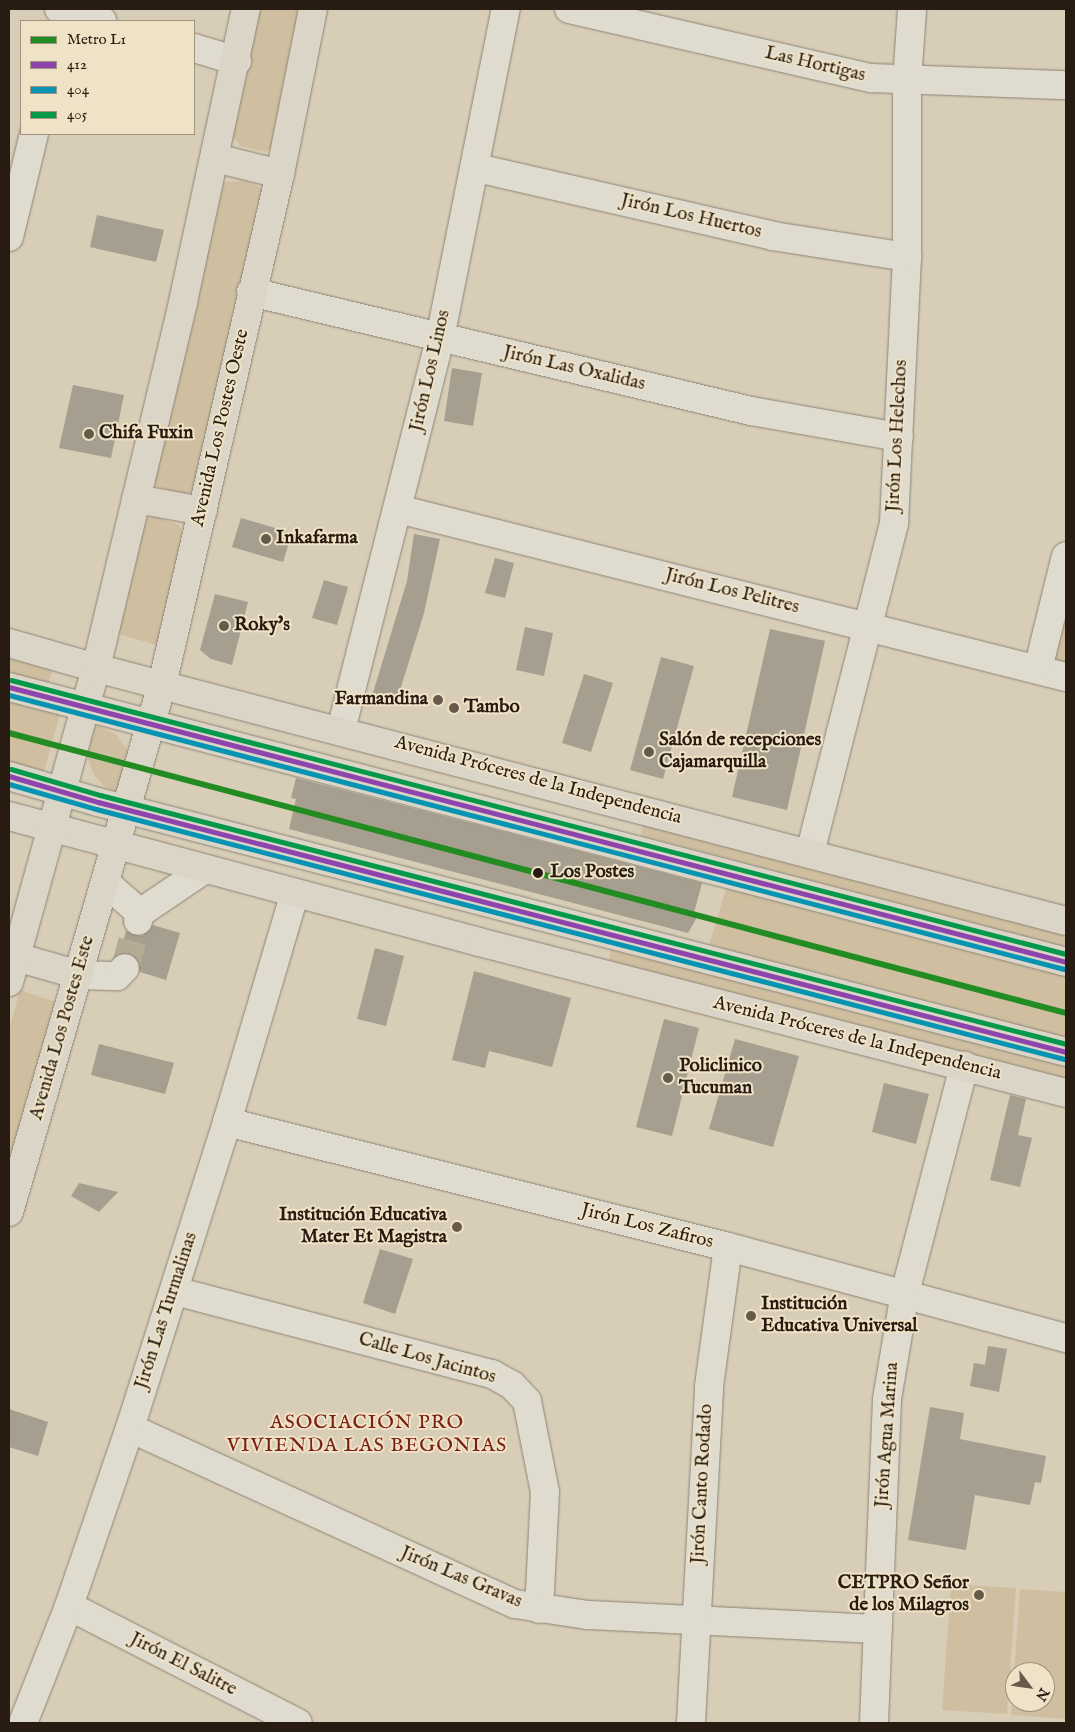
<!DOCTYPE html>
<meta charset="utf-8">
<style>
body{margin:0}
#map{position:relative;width:1075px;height:1732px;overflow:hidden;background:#d8cdb6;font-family:"IM FELL English",serif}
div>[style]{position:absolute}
.green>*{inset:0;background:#cfbfa0}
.building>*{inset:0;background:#a69e8e}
.minor-tunnel>*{height:28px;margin-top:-14px;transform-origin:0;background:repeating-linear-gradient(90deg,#b5aa95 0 28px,transparent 0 42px)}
.roads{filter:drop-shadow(0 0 1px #8c8476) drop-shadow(0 0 1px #8c8476)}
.minor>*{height:28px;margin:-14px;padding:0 14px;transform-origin:14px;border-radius:14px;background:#e0dbcf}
.major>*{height:28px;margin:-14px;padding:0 14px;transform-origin:14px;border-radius:14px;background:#dbd5c7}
.bus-1>*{height:5px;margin:-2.5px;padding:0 2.5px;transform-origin:2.5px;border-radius:2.5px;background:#8e44ad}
.bus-2>*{height:5px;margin:-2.5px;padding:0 2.5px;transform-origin:2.5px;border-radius:2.5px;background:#0694b2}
.bus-3>*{height:5px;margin:-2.5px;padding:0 2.5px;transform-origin:2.5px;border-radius:2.5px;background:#04984b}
.metro-1>*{height:6px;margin:-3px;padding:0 3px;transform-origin:3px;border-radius:3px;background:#228b22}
.dots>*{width:14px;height:14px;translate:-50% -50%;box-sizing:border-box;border:2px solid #efe2c6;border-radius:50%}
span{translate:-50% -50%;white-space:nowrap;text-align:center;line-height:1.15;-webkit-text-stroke:4px #efe2c6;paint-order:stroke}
.street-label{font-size:19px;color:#281c12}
.poi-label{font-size:19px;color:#281c12;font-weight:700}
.left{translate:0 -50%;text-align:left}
.right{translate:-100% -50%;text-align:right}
.stop-label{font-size:19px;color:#281c12;font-weight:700}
.neighbourhood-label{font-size:20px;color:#7a1f14;letter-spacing:1px}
.frame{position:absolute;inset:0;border:10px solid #281c12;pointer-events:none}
.legend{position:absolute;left:20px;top:20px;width:175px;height:115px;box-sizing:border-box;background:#efe2c6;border:1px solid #9f937e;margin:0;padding:6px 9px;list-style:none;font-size:15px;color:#281c12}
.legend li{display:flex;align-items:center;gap:10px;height:25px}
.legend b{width:25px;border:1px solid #9f937e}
.north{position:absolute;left:1005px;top:1662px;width:50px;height:50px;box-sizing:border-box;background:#efe2c6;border:1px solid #9f937e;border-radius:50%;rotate:121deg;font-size:14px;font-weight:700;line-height:20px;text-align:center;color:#281c12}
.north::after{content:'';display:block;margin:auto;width:18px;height:22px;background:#665a4b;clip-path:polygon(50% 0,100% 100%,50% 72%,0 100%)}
</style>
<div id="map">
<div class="green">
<i style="clip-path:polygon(255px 9px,301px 9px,277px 143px,266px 152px,240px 146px,232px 134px)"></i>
<i style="clip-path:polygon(246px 181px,261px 188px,264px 195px,196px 490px,183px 495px,158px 487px,150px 478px,221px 191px,224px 182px)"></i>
<i style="clip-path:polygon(152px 515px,179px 525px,184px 535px,160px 646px,115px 633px,142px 523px)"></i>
<i style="clip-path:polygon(1066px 596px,1066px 669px,1051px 665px)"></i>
<i style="clip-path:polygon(9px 655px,53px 668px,48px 685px,9px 674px)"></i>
<i style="clip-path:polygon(9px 699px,60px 714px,44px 772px,9px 763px)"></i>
<i style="clip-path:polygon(97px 725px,115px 734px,129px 752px,123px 795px,105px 787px,94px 775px,87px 757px,88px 739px)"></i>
<i style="clip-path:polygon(644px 815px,1066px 928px,1066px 947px,641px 836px)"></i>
<i style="clip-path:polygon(727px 886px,1066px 975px,1066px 1039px,709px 945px)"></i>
<i style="clip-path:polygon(612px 945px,1066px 1061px,1066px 1082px,609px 961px)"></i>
<i style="clip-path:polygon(20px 990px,56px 1002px,9px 1183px,9px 1030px)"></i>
<i style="clip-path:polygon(951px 1584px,1016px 1588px,1007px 1714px,942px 1710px)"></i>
<i style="clip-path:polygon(evenodd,1020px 1589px,1066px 1592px,1066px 1719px,1011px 1715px,1020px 1589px,1015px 1672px,1045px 1672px,1045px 1702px,1015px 1702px,1015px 1672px)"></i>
</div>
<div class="building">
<i style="clip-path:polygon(97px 215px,164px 230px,156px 262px,90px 247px)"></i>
<i style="clip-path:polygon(452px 368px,482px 373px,473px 426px,444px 421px)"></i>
<i style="clip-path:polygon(73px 385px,124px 395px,111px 458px,59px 448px)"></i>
<i style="clip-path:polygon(241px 518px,292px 533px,283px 562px,232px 547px)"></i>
<i style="clip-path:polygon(414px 534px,440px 539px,424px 613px,396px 703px,372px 696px,407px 581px)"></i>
<i style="clip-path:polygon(495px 558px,514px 563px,505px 598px,485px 593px)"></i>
<i style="clip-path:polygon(324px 580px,348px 587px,337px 625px,312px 618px)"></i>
<i style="clip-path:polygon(215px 594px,248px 602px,232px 665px,211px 659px,200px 650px)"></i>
<i style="clip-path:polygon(525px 627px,553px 633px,544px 676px,516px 670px)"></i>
<i style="clip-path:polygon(770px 629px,825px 641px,787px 810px,732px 797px)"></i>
<i style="clip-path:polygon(661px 657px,694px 666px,663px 779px,630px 770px)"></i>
<i style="clip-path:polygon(584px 674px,613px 683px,591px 752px,562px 743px)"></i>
<i style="clip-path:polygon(296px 778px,702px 883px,694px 913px,699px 914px,688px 933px,289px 829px,296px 799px,291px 798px)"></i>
<i style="clip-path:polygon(153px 925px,180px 933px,166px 980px,140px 972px,136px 957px,120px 953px,126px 931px,142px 936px)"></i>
<i style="clip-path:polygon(375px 948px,404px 956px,386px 1026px,357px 1019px)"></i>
<i style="clip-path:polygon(474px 971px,571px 998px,552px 1067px,489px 1051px,485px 1068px,452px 1060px)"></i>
<i style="clip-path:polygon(664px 1019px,699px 1028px,672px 1136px,636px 1127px)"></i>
<i style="clip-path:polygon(735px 1039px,799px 1056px,773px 1147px,709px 1129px)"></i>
<i style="clip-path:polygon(99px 1044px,174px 1063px,165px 1094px,91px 1075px)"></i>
<i style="clip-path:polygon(884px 1083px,929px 1094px,916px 1144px,872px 1132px)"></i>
<i style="clip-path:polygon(1010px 1095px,1026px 1099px,1018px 1135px,1032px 1138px,1020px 1187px,990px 1180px)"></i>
<i style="clip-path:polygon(79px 1183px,118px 1192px,99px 1212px,71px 1196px)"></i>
<i style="clip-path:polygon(380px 1249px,413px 1259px,395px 1314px,363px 1303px)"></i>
<i style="clip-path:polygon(988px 1346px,1007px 1349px,999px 1392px,970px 1386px,974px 1363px,985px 1365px)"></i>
<i style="clip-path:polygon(930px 1407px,964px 1413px,960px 1439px,1046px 1456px,1041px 1483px,1035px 1482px,1030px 1505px,975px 1495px,966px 1550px,908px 1540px)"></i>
<i style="clip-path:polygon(9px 1409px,48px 1422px,38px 1456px,9px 1447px)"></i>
</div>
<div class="minor-tunnel">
<i style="left:125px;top:968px;width:49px;rotate:-74.5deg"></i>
</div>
<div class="roads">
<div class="minor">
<i style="left:59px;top:9px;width:45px;rotate:15.6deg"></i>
<i style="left:569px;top:9px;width:310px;rotate:12.9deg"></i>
<i style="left:871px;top:78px;width:195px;rotate:2.1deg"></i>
<i style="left:194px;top:48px;width:45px;rotate:16.8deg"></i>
<i style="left:477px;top:168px;width:304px;rotate:12.9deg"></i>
<i style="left:773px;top:236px;width:136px;rotate:8.9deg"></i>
<i style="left:9px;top:237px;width:106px;rotate:-76.4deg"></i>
<i style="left:251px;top:292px;width:514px;rotate:13.39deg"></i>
<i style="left:751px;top:411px;width:150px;rotate:10deg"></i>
<i style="left:398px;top:509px;width:689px;rotate:14.12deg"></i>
<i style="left:1038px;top:669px;width:116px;rotate:-76.1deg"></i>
<i style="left:341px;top:730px;width:404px;rotate:-75.8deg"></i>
<i style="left:440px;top:338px;width:336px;rotate:-78.7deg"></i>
<i style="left:810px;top:853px;width:341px;rotate:-75.7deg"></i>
<i style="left:894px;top:523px;width:266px;rotate:-87.2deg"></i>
<i style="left:907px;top:257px;width:176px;rotate:-90deg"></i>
<i style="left:907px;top:81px;width:72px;rotate:-86deg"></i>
<i style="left:106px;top:883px;width:45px;rotate:41.4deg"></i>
<i style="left:140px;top:913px;width:8px;rotate:104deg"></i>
<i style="left:140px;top:913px;width:78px;rotate:-34.1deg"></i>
<i style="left:79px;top:975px;width:38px;rotate:2deg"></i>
<i style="left:117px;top:976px;width:11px;rotate:-45deg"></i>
<i style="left:227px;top:1122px;width:516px;rotate:14.01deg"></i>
<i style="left:728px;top:1247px;width:350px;rotate:15.1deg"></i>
<i style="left:175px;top:1291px;width:328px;rotate:14.7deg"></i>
<i style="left:492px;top:1374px;width:23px;rotate:29deg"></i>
<i style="left:512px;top:1385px;width:22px;rotate:47deg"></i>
<i style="left:527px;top:1401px;width:93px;rotate:78.8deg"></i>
<i style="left:545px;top:1492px;width:117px;rotate:92.9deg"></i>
<i style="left:130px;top:1428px;width:423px;rotate:24.6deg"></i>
<i style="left:515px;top:1604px;width:74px;rotate:8.6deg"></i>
<i style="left:588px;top:1615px;width:290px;rotate:2.8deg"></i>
<i style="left:69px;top:1606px;width:257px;rotate:27.1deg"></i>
<i style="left:23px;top:1723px;width:126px;rotate:-68.5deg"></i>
<i style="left:69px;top:1606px;width:188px;rotate:-71.1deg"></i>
<i style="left:130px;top:1428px;width:321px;rotate:-72.4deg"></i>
<i style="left:227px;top:1122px;width:239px;rotate:-73.5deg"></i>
<i style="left:691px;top:1723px;width:337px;rotate:-86.9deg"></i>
<i style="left:709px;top:1386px;width:140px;rotate:-82.2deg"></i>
<i style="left:874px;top:1723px;width:324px;rotate:-87.7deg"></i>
<i style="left:887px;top:1399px;width:108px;rotate:-80.4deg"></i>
<i style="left:905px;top:1293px;width:235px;rotate:-75.4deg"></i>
</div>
<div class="major">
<i style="left:215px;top:158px;width:67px;rotate:13.8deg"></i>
<i style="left:136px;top:499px;width:68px;rotate:10.2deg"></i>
<i style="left:9px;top:643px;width:91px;rotate:16deg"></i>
<i style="left:96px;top:668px;width:1002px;rotate:14.62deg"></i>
<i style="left:9px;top:687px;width:1092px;rotate:14.58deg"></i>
<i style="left:9px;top:776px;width:93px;rotate:16.3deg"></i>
<i style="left:98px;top:802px;width:1000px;rotate:14.48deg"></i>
<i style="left:9px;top:816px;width:487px;rotate:15deg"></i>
<i style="left:479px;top:942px;width:606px;rotate:14.43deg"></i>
<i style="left:16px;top:957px;width:66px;rotate:15.9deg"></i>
<i style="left:9px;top:982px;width:326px;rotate:-74.5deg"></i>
<i style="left:96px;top:668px;width:376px;rotate:-76.6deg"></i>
<i style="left:183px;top:302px;width:300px;rotate:-77.9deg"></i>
<i style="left:9px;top:1212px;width:549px;rotate:-73.81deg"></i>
<i style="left:162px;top:685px;width:524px;rotate:-77deg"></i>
<i style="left:280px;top:174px;width:168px;rotate:-78.7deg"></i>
</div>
</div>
<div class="bus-1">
<i style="left:9px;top:687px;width:1092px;rotate:14.58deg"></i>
<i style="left:9px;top:776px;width:93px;rotate:16.3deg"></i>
<i style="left:98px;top:802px;width:1000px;rotate:14.48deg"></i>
</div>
<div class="bus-2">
<i style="left:9px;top:695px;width:1090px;rotate:14.56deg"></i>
<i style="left:9px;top:784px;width:91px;rotate:16deg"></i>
<i style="left:96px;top:809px;width:1000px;rotate:14.48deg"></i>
</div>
<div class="bus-3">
<i style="left:11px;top:680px;width:1090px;rotate:14.56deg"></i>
<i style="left:11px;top:769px;width:93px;rotate:16.3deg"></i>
<i style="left:100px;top:795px;width:998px;rotate:14.45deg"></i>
</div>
<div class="metro-1">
<i style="left:9px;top:733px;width:1093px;rotate:14.84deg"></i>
</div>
<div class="dots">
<i style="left:89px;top:434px;background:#665a4b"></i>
<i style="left:266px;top:539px;background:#665a4b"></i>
<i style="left:224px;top:626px;background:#665a4b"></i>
<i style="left:438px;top:700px;background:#665a4b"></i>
<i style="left:454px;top:708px;background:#665a4b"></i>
<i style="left:649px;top:752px;background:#665a4b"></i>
<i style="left:538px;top:873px;background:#281c12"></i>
<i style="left:668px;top:1078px;background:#665a4b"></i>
<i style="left:457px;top:1227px;background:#665a4b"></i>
<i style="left:751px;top:1316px;background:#665a4b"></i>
<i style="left:979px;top:1595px;background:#665a4b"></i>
</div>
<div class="street-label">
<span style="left:815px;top:65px;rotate:13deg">Las Hortigas</span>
<span style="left:691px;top:217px;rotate:13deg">Jirón Los Huertos</span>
<span style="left:574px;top:369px;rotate:13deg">Jirón Las Oxalidas</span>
<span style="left:431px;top:371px;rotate:-77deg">Jirón Los Linos</span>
<span style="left:221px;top:428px;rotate:-77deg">Avenida Los Postes Oeste</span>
<span style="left:898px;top:436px;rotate:-87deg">Jirón Los Helechos</span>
<span style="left:732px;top:592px;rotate:14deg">Jirón Los Pelitres</span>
<span style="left:538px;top:781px;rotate:15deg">Avenida Próceres de la Independencia</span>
<span style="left:63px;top:1028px;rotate:-74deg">Avenida Los Postes Este</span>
<span style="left:857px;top:1039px;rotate:14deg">Avenida Próceres de la Independencia</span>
<span style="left:647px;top:1227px;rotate:14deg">Jirón Los Zafiros</span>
<span style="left:167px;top:1311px;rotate:-72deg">Jirón Las Turmalinas</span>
<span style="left:427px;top:1359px;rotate:16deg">Calle Los Jacintos</span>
<span style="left:888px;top:1435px;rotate:-86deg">Jirón Agua Marina</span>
<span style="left:703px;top:1484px;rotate:-87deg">Jirón Canto Rodado</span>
<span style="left:461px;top:1578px;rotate:23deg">Jirón Las Gravas</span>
<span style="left:183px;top:1665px;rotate:27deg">Jirón El Salitre</span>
</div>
<div class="poi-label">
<span class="left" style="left:99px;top:434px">Chifa Fuxin</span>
<span class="left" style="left:276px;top:539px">Inkafarma</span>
<span class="left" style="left:234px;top:626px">Roky's</span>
<span class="right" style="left:428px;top:700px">Farmandina</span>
<span class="left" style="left:464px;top:708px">Tambo</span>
<span class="left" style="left:659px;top:752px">Salón de recepciones<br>Cajamarquilla</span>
<span class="left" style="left:679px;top:1078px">Policlinico<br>Tucuman</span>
<span class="right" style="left:447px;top:1227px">Institución Educativa<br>Mater Et Magistra</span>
<span class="left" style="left:761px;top:1316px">Institución<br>Educativa Universal</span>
<span class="right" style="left:969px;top:1595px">CETPRO Señor<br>de los Milagros</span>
</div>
<div class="stop-label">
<span class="left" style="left:550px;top:873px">Los Postes</span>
</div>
<div class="neighbourhood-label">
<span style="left:367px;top:1434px">ASOCIACIÓN PRO<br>VIVIENDA LAS BEGONIAS</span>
</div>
<div class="frame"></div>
<ul class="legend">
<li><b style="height:6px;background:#228b22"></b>Metro L1</li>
<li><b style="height:6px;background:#8e44ad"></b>412</li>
<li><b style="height:6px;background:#0694b2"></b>404</li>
<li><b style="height:6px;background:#04984b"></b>405</li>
</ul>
<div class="north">N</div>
</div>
